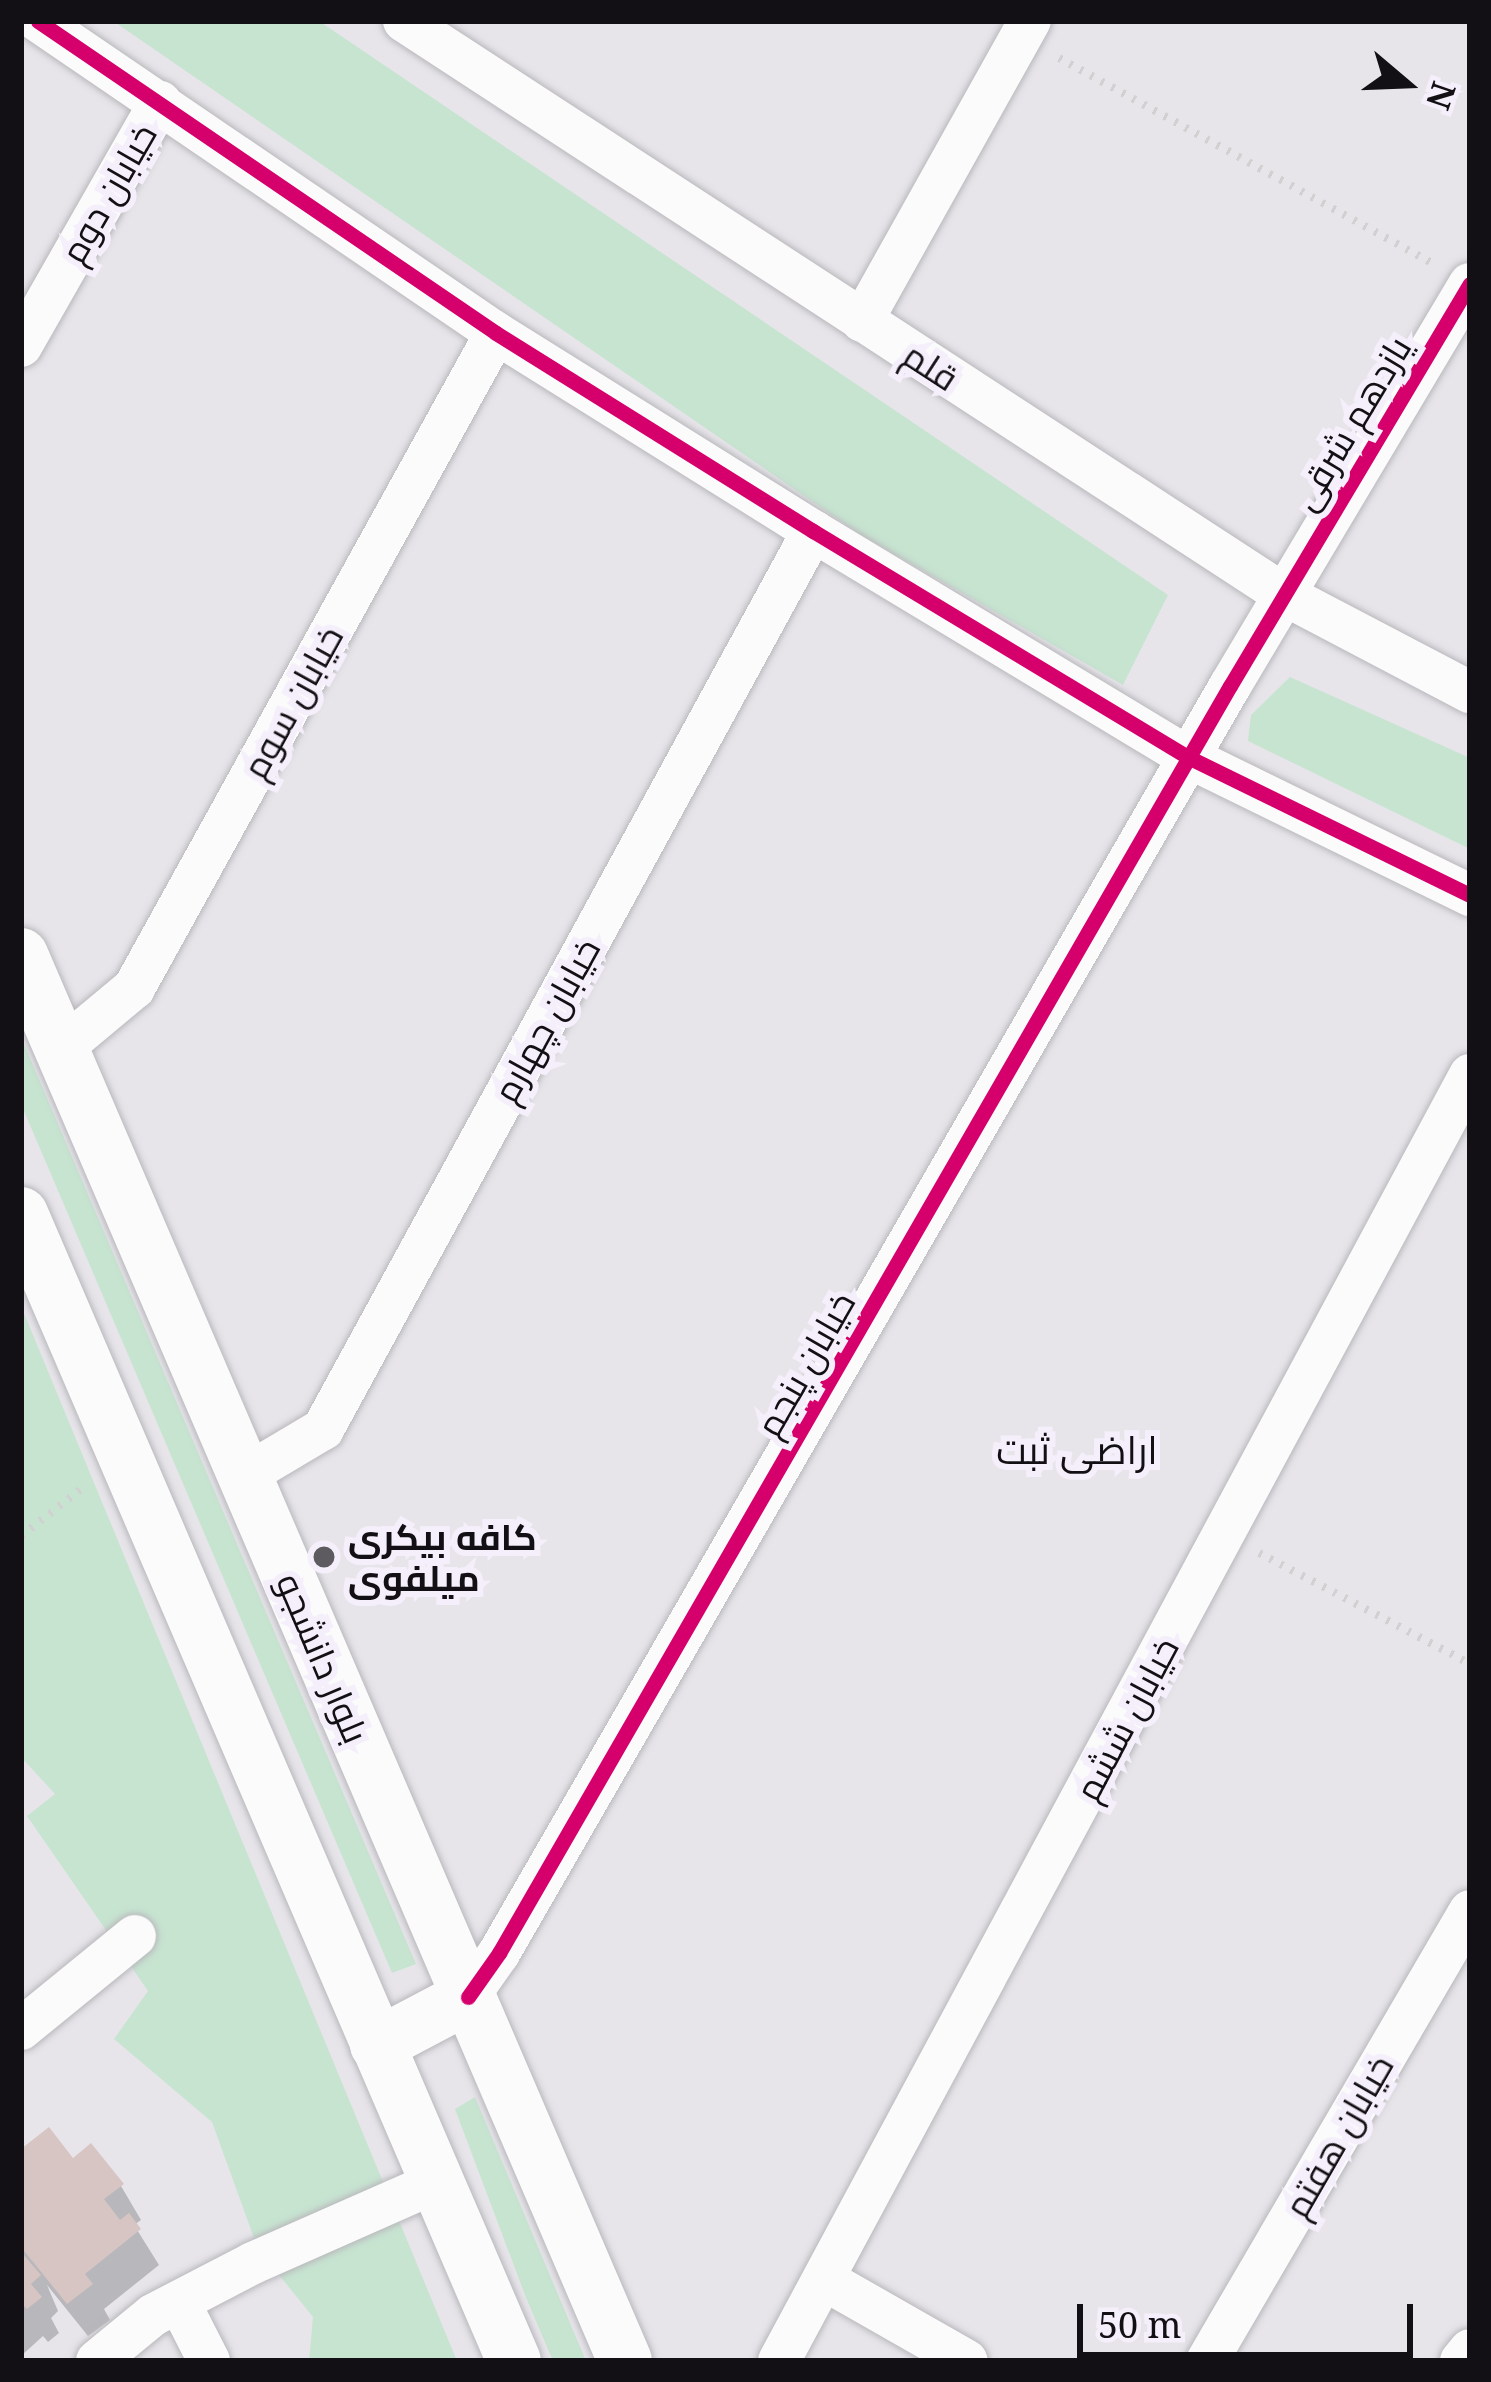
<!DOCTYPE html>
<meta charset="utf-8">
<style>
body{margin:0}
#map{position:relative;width:1491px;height:2382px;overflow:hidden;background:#e7e5ea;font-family:"Noto Serif",Cairo,serif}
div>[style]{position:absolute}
.green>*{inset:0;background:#c7e4d1}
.shadow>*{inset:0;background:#0003}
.building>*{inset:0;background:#d7c5c4}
.path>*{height:8px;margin-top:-4px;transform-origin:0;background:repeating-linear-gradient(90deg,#d2d1d2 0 3px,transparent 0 12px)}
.roads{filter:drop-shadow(0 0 3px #b9b8bc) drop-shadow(0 0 3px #b9b8bc)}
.minor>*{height:42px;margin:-21px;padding:0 21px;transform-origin:21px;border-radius:21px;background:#fbfbfc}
.major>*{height:54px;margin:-27px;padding:0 27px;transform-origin:27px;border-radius:27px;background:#fbfbfc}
.cycleway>*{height:15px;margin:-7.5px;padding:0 7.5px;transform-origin:7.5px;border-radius:7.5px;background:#d6006c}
.dots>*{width:33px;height:33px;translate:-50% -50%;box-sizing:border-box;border:6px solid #f4effa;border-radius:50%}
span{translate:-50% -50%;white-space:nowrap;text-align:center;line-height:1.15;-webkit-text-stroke:12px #f4effa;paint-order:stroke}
.street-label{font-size:36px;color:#121014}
.poi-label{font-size:36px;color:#121014;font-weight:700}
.left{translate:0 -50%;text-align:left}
.neighbourhood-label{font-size:39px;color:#121014}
.frame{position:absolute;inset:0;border:24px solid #121014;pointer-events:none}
.north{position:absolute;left:1347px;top:24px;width:120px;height:120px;-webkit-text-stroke:9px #f4effa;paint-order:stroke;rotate:109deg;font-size:33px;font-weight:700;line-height:48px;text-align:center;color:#121014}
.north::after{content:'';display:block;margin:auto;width:42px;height:54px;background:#121014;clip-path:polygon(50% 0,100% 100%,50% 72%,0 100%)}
.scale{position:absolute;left:1077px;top:2304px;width:336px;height:54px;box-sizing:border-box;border:6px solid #121014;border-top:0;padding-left:15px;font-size:36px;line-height:42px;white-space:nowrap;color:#121014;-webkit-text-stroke:9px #f4effa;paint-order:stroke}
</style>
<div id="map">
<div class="green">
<i style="clip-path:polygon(113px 21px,319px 21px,1168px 595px,1123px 685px,861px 535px)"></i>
<i style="clip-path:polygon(1290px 677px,1470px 758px,1470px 849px,1248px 741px,1251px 715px)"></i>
<i style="clip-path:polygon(21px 1037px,416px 1964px,392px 1973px,21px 1104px)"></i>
<i style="clip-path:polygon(21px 1306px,457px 2361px,309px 2361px,313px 2317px,258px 2249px,212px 2122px,114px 2039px,148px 1991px,27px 1816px,55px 1794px,21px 1757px)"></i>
<i style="clip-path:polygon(475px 2097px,586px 2361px,553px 2361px,525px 2295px,455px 2109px)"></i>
</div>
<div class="shadow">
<i style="clip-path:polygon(21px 2153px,73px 2163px,121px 2186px,141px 2220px,134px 2225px,159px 2265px,104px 2309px,110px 2320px,88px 2336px,47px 2285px,58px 2311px,51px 2318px,59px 2333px,48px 2342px,43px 2336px,21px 2356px)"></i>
</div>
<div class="building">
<i style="clip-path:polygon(49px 2127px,73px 2158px,91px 2143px,124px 2184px,104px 2199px,120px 2220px,129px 2213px,141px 2229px,85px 2274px,93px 2284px,67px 2304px,21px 2247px,21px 2149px)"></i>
<i style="clip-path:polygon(21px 2252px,41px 2275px,31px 2284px,42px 2297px,27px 2309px,21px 2303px)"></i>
</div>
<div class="path">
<i style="left:1059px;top:58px;width:429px;rotate:28.8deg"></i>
<i style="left:21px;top:1536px;width:83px;rotate:-38.1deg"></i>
<i style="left:1259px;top:1553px;width:238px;rotate:27.7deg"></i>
</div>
<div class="roads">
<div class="minor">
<i style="left:38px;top:21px;width:554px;rotate:34.26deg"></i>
<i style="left:496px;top:333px;width:374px;rotate:32deg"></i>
<i style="left:813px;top:531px;width:440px;rotate:31.1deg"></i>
<i style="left:1190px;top:758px;width:312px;rotate:26.1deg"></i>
<i style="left:404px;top:21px;width:1049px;rotate:33.1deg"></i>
<i style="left:1283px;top:594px;width:211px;rotate:27.7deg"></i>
<i style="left:862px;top:321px;width:344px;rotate:-60.8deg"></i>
<i style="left:21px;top:346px;width:281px;rotate:-60.3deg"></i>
<i style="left:61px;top:1049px;width:95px;rotate:-39.9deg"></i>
<i style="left:134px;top:988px;width:748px;rotate:-61.07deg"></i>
<i style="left:244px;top:1476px;width:92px;rotate:-30.7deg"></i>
<i style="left:323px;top:1429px;width:1023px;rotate:-61.38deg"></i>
<i style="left:468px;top:1997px;width:54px;rotate:-54.8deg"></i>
<i style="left:499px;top:1953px;width:1463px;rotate:-60.02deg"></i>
<i style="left:1230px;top:686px;width:468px;rotate:-59.2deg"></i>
<i style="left:21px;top:2029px;width:147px;rotate:-39.2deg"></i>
<i style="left:825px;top:2280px;width:163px;rotate:29.7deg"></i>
<i style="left:179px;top:2302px;width:66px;rotate:63deg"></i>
<i style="left:97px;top:2361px;width:72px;rotate:-39.4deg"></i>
<i style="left:153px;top:2315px;width:113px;rotate:-27.5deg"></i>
<i style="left:253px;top:2263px;width:201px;rotate:-23.8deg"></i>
<i style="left:779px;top:2361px;width:1460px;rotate:-61.75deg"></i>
<i style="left:1207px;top:2361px;width:521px;rotate:-59.7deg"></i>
<i style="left:1461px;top:2361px;width:14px;rotate:-51deg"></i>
</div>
<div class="major">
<i style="left:21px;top:955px;width:1530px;rotate:66.75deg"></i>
<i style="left:21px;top:1214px;width:1248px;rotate:66.74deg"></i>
<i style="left:377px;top:2045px;width:103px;rotate:-27.8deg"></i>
</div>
</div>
<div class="cycleway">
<i style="left:38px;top:21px;width:554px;rotate:34.26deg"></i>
<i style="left:496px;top:333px;width:374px;rotate:32deg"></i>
<i style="left:813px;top:531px;width:440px;rotate:31.1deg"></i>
<i style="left:1190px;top:758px;width:312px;rotate:26.1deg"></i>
<i style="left:468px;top:1997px;width:54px;rotate:-54.8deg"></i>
<i style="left:499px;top:1953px;width:1463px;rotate:-60.02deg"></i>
<i style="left:1230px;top:686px;width:468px;rotate:-59.2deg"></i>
</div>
<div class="dots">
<i style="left:324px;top:1557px;background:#5d5b5f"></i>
</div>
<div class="street-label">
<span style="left:108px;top:193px;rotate:-60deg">خیابان دوم</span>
<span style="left:931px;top:366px;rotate:33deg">قلم</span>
<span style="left:1351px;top:423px;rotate:-59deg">یازدهم شرقی</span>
<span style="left:292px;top:702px;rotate:-61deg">خیابان سوم</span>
<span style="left:546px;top:1020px;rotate:-61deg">خیابان چهارم</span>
<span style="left:805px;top:1364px;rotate:-60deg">خیابان پنجم</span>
<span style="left:323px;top:1658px;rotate:67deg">بلوار دانشجو</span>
<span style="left:1126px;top:1719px;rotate:-62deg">خیابان ششم</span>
<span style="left:1338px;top:2136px;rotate:-60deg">خیابان هفتم</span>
</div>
<div class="poi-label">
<span class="left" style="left:348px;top:1557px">کافه بیکری<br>میلفوی</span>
</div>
<div class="neighbourhood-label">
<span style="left:1077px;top:1449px">اراضی ثبت</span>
</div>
<div class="frame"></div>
<div class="north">N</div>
<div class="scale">50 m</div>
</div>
